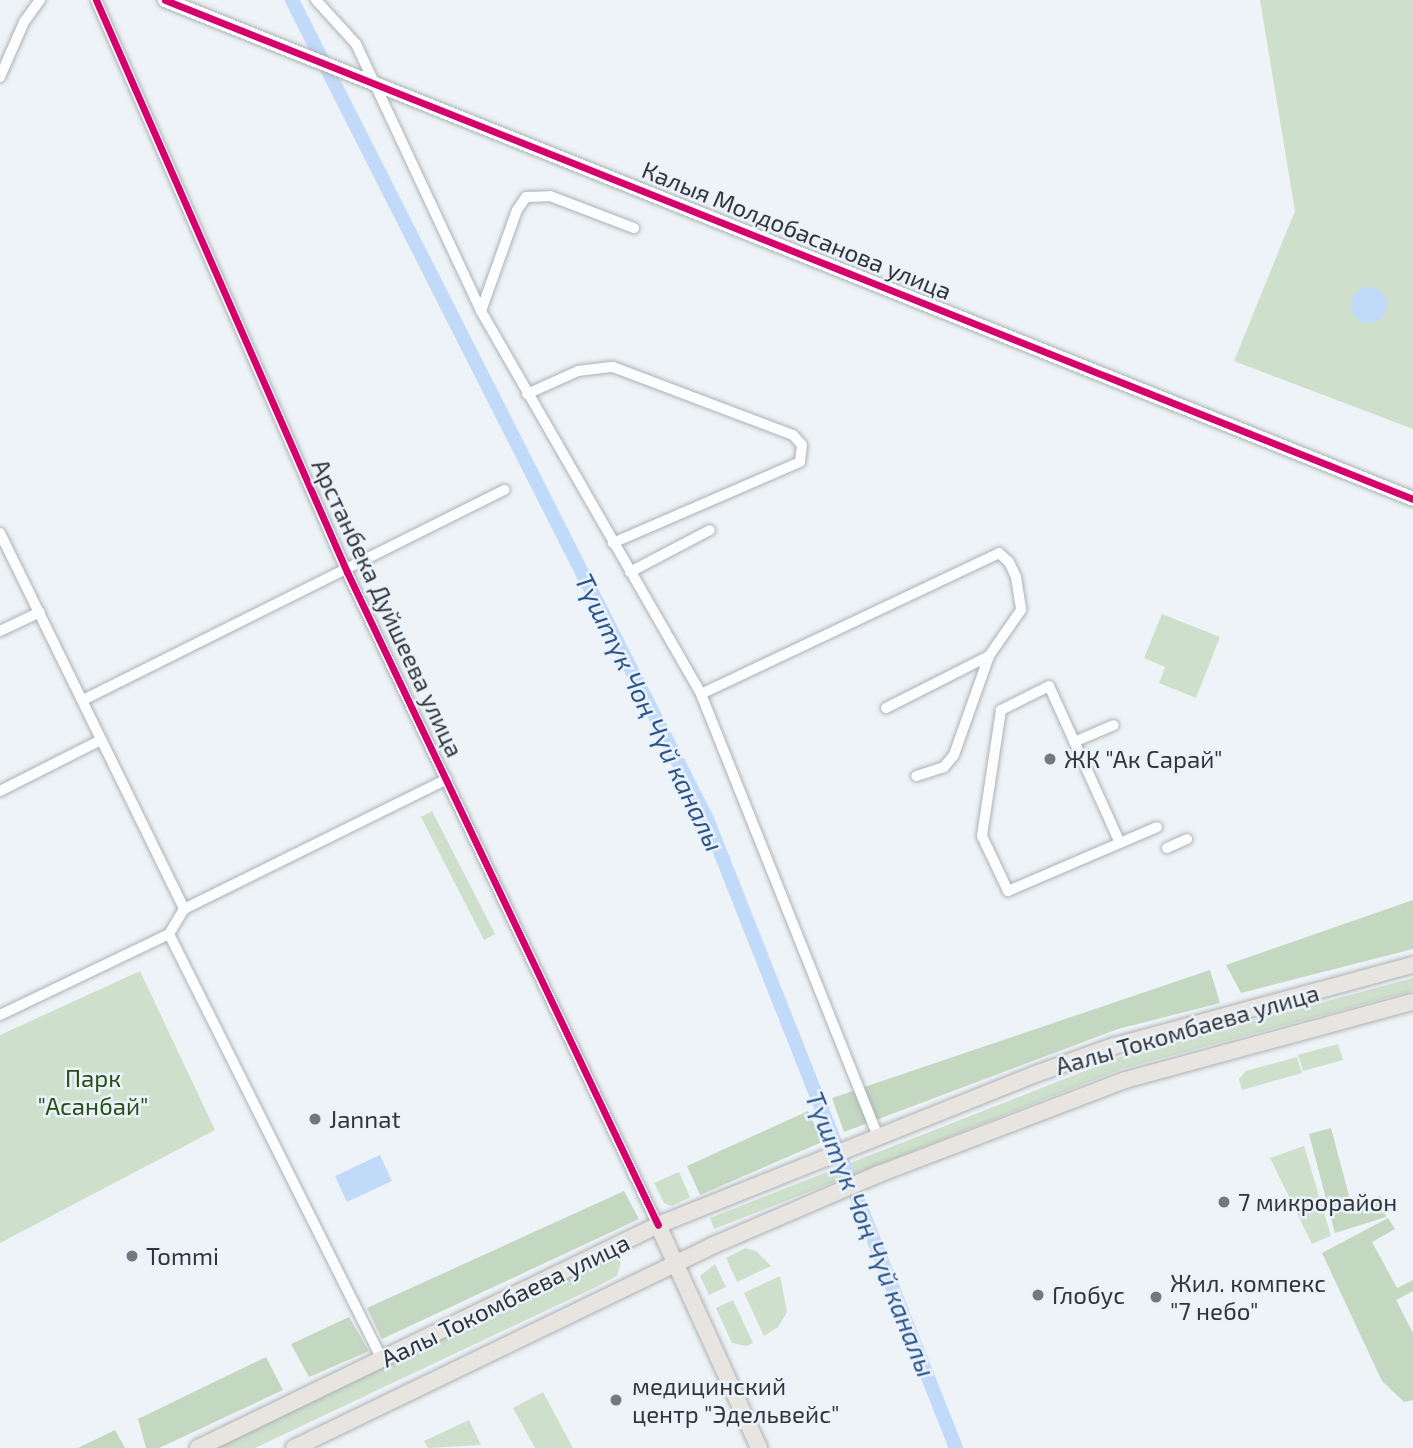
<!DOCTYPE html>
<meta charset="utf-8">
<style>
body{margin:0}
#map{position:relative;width:1413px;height:1448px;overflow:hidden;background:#eef3f7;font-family:"Exo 2",sans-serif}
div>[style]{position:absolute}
.green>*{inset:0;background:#cee0cc}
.forest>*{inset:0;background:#c4d7c1}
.water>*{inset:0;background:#c2daf9}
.round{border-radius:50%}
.canal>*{height:14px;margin:-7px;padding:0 7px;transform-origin:7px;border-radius:7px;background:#c2daf9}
.roads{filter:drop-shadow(0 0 2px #adb1b4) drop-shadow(0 0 2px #adb1b4)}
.street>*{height:10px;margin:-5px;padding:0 5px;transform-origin:5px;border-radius:5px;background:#fcfdfe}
.secondary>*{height:14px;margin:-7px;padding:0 7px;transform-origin:7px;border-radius:7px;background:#fcfdfe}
.primary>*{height:16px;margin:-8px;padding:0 8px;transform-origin:8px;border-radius:8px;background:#e8e5e0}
.cycleway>*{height:7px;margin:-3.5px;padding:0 3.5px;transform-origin:3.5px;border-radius:3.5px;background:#d6006c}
.dots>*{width:19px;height:19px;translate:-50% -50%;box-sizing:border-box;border:4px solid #eaf3fb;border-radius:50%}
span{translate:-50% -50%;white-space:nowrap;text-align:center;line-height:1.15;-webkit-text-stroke:5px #eaf3fb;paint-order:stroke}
.street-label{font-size:24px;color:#313538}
.poi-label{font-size:24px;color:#313538}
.left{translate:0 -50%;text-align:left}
.park-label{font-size:24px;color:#284f12}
.water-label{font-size:26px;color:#2c5489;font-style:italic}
</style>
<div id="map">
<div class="green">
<i style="clip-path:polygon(1260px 0,1413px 0,1413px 429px,1234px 361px,1295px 211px)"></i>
<i style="clip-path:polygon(1162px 614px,1220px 637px,1196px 698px,1159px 683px,1165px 667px,1144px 658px)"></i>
<i style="clip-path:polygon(432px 811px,495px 934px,484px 940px,421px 817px)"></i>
<i style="clip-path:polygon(140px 971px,215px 1130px,0 1243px,0 1035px)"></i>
<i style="clip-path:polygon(1413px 978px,1413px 991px,1122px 1069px,714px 1229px,710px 1218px,1123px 1056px)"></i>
<i style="clip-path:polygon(1338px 1044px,1343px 1060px,1303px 1071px,1298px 1055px)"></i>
<i style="clip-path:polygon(1297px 1057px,1302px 1073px,1242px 1090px,1239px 1079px,1246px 1071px)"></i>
<i style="clip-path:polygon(1304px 1146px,1331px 1236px,1312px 1244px,1270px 1158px)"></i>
<i style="clip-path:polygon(679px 1172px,690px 1197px,672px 1206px,664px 1203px,654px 1183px)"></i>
<i style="clip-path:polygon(745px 1248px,756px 1251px,771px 1266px,737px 1282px,726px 1258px)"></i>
<i style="clip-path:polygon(613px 1257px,621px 1262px,617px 1276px,596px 1287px,255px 1448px,214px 1448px)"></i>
<i style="clip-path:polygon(715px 1264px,726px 1287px,709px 1295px,700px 1276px)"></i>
<i style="clip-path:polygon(780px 1276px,787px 1312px,778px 1327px,764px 1336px,744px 1293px)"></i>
<i style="clip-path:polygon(733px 1300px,753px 1343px,746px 1346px,732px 1343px,716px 1308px)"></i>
<i style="clip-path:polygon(543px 1392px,573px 1448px,535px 1448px,513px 1408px)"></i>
<i style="clip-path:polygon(469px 1420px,481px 1445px,428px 1448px,424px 1441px)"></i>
</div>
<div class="forest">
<i style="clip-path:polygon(1413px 900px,1413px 949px,1241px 993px,1226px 965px)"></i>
<i style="clip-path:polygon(1210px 970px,1220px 1003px,1118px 1029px,844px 1132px,832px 1098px)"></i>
<i style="clip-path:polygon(808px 1111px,822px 1142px,700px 1195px,687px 1166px)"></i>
<i style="clip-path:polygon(1331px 1128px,1351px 1203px,1381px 1196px,1386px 1217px,1335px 1233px,1309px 1134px)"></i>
<i style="clip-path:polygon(624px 1191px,639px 1219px,382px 1339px,367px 1308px)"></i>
<i style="clip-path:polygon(1388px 1218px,1395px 1229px,1372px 1242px,1397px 1288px,1413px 1280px,1413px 1291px,1396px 1300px,1413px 1333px,1413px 1400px,1404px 1402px,1382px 1381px,1322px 1253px)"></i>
<i style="clip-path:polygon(349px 1317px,369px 1351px,309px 1377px,291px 1344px)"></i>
<i style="clip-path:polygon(266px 1357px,283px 1390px,159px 1448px,146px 1448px,138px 1419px)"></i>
<i style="clip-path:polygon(115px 1430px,125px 1448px,78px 1448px)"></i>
</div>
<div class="water">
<i class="round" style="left:1351px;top:287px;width:36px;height:36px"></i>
<i style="clip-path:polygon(380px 1155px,392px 1181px,347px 1202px,335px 1176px)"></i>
</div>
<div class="canal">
<i style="left:292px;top:0;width:918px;rotate:63.13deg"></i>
<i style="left:707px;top:819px;width:676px;rotate:68.4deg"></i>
</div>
<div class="roads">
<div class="street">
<i style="left:96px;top:0;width:625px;rotate:66.31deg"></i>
<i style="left:347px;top:572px;width:723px;rotate:64.53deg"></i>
<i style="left:316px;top:0;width:59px;rotate:47.7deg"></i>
<i style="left:356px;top:44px;width:295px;rotate:64.9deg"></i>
<i style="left:481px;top:311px;width:442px;rotate:60.1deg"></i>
<i style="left:701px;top:694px;width:478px;rotate:68.2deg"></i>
<i style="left:0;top:77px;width:60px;rotate:-66.4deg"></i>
<i style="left:24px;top:22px;width:27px;rotate:-54deg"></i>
<i style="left:481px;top:311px;width:107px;rotate:-70.4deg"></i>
<i style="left:517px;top:210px;width:16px;rotate:-55deg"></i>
<i style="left:526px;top:197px;width:24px;rotate:-2deg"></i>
<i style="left:550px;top:196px;width:90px;rotate:20.9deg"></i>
<i style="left:527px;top:394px;width:56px;rotate:-24.3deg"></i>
<i style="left:578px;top:371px;width:35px;rotate:-7deg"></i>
<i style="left:613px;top:367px;width:192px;rotate:20.7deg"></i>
<i style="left:793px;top:435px;width:13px;rotate:48deg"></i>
<i style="left:802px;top:445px;width:17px;rotate:97deg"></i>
<i style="left:800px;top:462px;width:204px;rotate:156.6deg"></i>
<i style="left:0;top:533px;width:419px;rotate:63.9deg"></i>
<i style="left:630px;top:572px;width:90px;rotate:-27.7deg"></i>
<i style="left:0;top:631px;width:44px;rotate:-25.4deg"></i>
<i style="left:701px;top:694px;width:330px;rotate:-25.3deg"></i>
<i style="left:999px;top:553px;width:13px;rotate:42deg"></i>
<i style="left:1009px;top:562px;width:17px;rotate:65deg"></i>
<i style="left:1016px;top:577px;width:33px;rotate:81deg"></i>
<i style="left:1021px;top:610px;width:56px;rotate:124.8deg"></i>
<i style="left:989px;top:656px;width:105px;rotate:109.5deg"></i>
<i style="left:954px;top:755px;width:16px;rotate:130deg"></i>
<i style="left:944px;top:767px;width:29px;rotate:162deg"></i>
<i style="left:83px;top:700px;width:471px;rotate:-26.5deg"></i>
<i style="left:886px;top:708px;width:115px;rotate:-26.8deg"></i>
<i style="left:1074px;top:742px;width:43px;rotate:-23deg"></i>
<i style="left:0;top:791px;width:113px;rotate:-26.8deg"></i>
<i style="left:1120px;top:843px;width:172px;rotate:-114.3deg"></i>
<i style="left:1049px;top:686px;width:54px;rotate:153.4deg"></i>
<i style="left:1001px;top:710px;width:127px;rotate:98.6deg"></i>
<i style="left:982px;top:836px;width:61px;rotate:64.7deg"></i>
<i style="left:1008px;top:891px;width:162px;rotate:-23.2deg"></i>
<i style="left:1167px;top:848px;width:22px;rotate:-24deg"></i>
<i style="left:169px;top:934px;width:475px;rotate:63.4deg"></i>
<i style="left:0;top:1015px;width:187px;rotate:-25.6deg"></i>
<i style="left:169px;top:934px;width:29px;rotate:-59deg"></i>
<i style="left:184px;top:909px;width:293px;rotate:-26.3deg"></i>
</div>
<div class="secondary">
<i style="left:165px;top:0;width:1344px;rotate:21.79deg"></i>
</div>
<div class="primary">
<i style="left:658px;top:1225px;width:245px;rotate:65.6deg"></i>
<i style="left:198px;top:1448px;width:511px;rotate:-25.86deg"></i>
<i style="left:658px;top:1225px;width:409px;rotate:-21.8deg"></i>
<i style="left:1038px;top:1073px;width:81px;rotate:-19.6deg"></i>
<i style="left:1114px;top:1046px;width:310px;rotate:-15.2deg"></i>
<i style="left:294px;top:1448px;width:466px;rotate:-25.8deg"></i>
<i style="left:714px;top:1245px;width:180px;rotate:-23.3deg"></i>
<i style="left:879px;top:1174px;width:263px;rotate:-20.9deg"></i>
<i style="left:1125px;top:1080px;width:298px;rotate:-15.2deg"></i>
</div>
</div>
<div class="cycleway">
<i style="left:96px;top:0;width:625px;rotate:66.31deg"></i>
<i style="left:347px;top:572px;width:723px;rotate:64.53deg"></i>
<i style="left:165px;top:0;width:1344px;rotate:21.79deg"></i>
</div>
<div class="dots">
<i style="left:1050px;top:759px;background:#73787b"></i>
<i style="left:315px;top:1119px;background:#73787b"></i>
<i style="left:1224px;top:1202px;background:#73787b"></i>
<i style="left:132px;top:1256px;background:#73787b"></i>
<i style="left:1038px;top:1295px;background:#73787b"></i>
<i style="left:1156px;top:1297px;background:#73787b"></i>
<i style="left:616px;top:1400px;background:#73787b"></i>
</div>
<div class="street-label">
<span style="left:797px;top:230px;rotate:22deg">Калыя Молдобасанова улица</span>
<span style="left:388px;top:608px;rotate:65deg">Арстанбека Дуйшеева улица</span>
<span style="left:1187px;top:1029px;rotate:-16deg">Аалы Токомбаева улица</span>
<span style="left:505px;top:1300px;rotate:-26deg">Аалы Токомбаева улица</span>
</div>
<div class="poi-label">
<span class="left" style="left:1064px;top:759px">ЖК "Ак Сарай"</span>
<span class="left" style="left:329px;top:1119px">Jannat</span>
<span class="left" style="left:1238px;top:1202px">7 микрорайон</span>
<span class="left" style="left:146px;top:1256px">Tommi</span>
<span class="left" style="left:1170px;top:1297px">Жил. компекс<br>"7 небо"</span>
<span class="left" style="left:1052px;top:1295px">Глобус</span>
<span class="left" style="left:632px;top:1400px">медицинский<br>центр "Эдельвейс"</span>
</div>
<div class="park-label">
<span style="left:93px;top:1092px">Парк<br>"Асанбай"</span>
</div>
<div class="water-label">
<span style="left:650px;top:712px;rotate:64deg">Түштүк Чоң Чүй каналы</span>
<span style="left:871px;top:1234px;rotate:68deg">Түштүк Чоң Чүй каналы</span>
</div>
</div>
